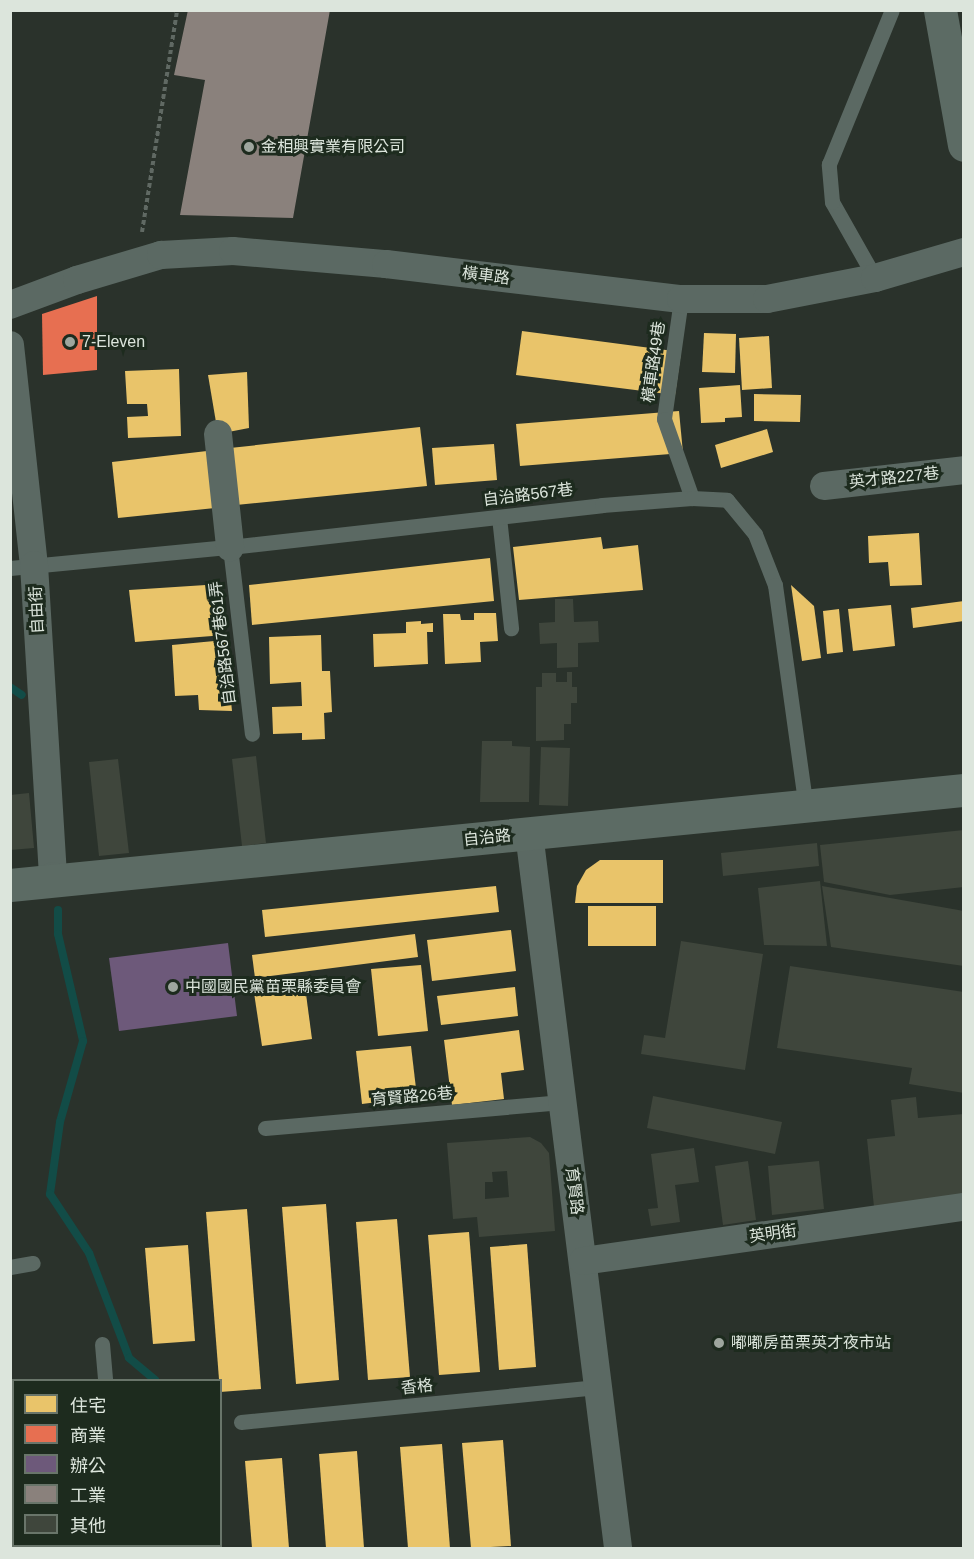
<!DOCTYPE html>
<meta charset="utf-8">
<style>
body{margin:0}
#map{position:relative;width:974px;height:1559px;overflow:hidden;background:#2a322b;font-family:Helvetica,"Noto Sans TC",sans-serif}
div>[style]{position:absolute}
.homes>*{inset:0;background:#e9c46a}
.shops>*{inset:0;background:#e76f51}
.offices>*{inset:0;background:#6d597a}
.industry>*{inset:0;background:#8a817c}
.stream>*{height:8px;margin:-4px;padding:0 4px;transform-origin:4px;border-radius:4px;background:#124c47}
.building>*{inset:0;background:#3f463c}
.path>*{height:4px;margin-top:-2px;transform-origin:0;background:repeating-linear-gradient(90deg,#606963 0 4.5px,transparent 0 7.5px)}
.lane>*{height:15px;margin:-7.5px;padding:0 7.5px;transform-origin:7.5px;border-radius:7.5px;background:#5b6963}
.street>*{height:28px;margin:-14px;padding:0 14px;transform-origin:14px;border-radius:14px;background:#5b6963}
.secondary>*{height:33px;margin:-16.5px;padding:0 16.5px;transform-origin:16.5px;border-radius:16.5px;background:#5c6b64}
.dots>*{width:16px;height:16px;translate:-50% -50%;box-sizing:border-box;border:3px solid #1d2b1e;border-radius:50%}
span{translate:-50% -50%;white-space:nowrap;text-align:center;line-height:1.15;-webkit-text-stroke:6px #1d2b1e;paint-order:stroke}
.poi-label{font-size:16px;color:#dce5dc}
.left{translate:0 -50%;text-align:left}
.street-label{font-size:16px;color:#dce5dc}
.frame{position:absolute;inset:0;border:12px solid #dce5dc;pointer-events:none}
.legend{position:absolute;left:12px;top:1379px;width:210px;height:168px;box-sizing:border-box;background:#1d2b1e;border:2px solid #69756a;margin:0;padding:8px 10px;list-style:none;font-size:18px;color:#dce5dc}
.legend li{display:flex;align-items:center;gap:12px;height:30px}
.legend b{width:30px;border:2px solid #69756a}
</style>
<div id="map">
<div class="homes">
<i style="clip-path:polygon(522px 331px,681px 352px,675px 395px,516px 375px)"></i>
<i style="clip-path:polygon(704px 333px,736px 334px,735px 373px,702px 372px)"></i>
<i style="clip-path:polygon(769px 336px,772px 388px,742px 390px,739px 338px)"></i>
<i style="clip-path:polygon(179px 369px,181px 436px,128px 438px,127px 417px,148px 416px,147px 404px,127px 404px,125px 371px)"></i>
<i style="clip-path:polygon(247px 372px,249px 428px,218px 434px,208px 375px)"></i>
<i style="clip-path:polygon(740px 385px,742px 417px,725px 418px,725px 422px,701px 423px,699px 388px)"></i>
<i style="clip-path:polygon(754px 394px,801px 395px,800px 422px,754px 421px)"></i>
<i style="clip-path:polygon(679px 411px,683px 453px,520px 466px,516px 424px)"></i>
<i style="clip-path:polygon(420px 427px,427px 486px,236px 505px,230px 448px)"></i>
<i style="clip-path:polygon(767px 429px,773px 452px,721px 468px,715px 445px)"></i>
<i style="clip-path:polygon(494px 444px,497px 480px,435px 485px,432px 448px)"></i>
<i style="clip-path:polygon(207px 451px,215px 508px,118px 518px,112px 462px)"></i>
<i style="clip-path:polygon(919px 533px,922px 585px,890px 586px,888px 562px,869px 563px,868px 536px)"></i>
<i style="clip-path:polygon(601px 537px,603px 549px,638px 545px,643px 590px,519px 600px,513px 547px)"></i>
<i style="clip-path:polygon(490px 558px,494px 601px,252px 625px,249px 585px)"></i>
<i style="clip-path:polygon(221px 584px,225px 635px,135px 642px,129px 590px)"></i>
<i style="clip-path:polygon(791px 585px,814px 606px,821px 658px,802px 661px)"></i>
<i style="clip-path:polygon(964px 601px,964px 621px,913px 628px,911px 608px)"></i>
<i style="clip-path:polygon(891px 605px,895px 646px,853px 651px,848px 609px)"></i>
<i style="clip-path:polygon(839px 609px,843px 652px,827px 654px,823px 611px)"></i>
<i style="clip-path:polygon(474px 613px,496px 613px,498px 641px,480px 642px,481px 662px,445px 664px,443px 614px,460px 614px,461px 620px,474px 620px)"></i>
<i style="clip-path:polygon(421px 621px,421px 624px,433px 623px,433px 632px,427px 632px,428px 664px,374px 667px,373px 634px,406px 633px,406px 622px)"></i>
<i style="clip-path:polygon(321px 635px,322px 671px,330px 671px,332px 712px,324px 713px,325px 739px,302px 740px,302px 733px,273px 734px,272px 707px,302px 706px,301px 682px,270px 684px,269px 637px)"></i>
<i style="clip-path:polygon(225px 640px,232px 711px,199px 710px,198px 695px,175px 696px,172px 645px)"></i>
<i style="clip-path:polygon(600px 860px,663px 860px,663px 903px,575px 903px,577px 886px,586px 870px)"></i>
<i style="clip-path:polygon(496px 886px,499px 912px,265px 937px,262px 910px)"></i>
<i style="clip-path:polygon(588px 906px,656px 906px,656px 946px,588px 946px)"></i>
<i style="clip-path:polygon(511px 930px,516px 971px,432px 981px,427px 940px)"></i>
<i style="clip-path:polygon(415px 934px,418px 957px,255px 978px,252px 955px)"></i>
<i style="clip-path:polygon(421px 965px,428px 1031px,378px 1036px,371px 969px)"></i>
<i style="clip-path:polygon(304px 979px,312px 1039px,262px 1046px,253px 986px)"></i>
<i style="clip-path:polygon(515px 987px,518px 1016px,441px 1025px,437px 996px)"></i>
<i style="clip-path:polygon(519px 1030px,524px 1070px,501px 1073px,504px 1099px,452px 1105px,444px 1040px)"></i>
<i style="clip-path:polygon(411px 1046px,417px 1097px,362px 1104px,356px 1051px)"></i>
<i style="clip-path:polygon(326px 1204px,339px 1380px,296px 1384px,282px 1207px)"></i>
<i style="clip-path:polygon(247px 1209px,261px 1389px,220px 1392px,206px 1212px)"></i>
<i style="clip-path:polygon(397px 1219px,410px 1377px,368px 1380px,356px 1222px)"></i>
<i style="clip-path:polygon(469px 1232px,480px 1372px,439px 1375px,428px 1235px)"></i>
<i style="clip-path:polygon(527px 1244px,536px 1367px,499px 1370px,490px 1247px)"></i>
<i style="clip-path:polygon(188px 1245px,195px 1341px,153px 1344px,145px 1248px)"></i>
<i style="clip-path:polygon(503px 1440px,511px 1546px,471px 1548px,462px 1443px)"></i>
<i style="clip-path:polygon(442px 1444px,450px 1548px,408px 1548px,400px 1447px)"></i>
<i style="clip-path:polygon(357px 1451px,364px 1548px,326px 1548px,319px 1454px)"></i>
<i style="clip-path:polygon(282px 1458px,289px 1548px,252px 1548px,245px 1461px)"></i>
</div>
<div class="shops">
<i style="clip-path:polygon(97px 296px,97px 370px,43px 375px,42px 314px)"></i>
</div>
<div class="offices">
<i style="clip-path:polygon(228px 943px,237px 1016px,119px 1031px,109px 958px)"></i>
</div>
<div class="industry">
<i style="clip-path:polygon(188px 10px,330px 10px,293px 218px,180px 215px,205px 80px,174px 75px)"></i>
</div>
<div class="stream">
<i style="left:10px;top:687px;width:14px;rotate:34deg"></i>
<i style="left:58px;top:910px;width:24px;rotate:90deg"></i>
<i style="left:58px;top:934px;width:110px;rotate:76.8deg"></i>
<i style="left:83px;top:1041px;width:84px;rotate:105.9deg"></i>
<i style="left:60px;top:1122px;width:73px;rotate:97.9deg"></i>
<i style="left:50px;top:1194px;width:71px;rotate:56.5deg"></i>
<i style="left:89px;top:1253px;width:112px;rotate:69.1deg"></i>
<i style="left:129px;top:1358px;width:34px;rotate:40deg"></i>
<i style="left:191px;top:1548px;width:4px;rotate:-34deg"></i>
</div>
<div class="building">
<i style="clip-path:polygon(555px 599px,573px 599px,574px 622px,598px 621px,599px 642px,578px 643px,578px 667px,557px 668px,557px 643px,540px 644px,539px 623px,555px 622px)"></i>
<i style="clip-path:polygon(567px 672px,572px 672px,572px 687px,577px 687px,577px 703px,571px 703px,571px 724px,564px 724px,564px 740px,536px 741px,536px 687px,542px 687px,542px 673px,556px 673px,556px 682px,567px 682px)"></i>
<i style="clip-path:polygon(482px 741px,512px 741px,512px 746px,530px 747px,529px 802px,480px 802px)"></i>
<i style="clip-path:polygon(541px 747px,570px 748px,568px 806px,539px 805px)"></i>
<i style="clip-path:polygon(256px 756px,266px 843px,242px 846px,232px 759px)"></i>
<i style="clip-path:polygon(118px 759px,129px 853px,99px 856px,89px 762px)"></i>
<i style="clip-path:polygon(29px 793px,34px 848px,10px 850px,10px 795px)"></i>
<i style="clip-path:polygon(964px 830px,964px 887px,890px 895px,824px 882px,820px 845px)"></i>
<i style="clip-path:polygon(817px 843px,819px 866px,723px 876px,721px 853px)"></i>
<i style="clip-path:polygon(820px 881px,827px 946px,764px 945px,758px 888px)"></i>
<i style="clip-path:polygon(822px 886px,964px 911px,964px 966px,831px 947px)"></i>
<i style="clip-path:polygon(681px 941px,763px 954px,745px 1070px,641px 1054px,644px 1035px,665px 1038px)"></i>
<i style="clip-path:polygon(790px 966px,964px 992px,964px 1093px,909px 1084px,912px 1068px,777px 1048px)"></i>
<i style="clip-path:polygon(653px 1096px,782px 1122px,775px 1154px,647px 1128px)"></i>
<i style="clip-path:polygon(916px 1097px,918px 1118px,964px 1114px,964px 1199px,874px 1207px,867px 1139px,895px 1136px,891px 1100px)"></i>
<i style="clip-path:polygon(evenodd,530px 1137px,541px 1143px,549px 1153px,555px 1231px,479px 1237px,477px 1217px,453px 1219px,447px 1143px,530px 1137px,507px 1171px,509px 1197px,485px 1199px,485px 1182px,493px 1182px,492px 1172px,507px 1171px)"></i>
<i style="clip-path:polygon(694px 1148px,699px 1182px,675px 1185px,680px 1222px,651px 1226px,648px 1209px,658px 1208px,651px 1154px)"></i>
<i style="clip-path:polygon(748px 1161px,756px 1220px,723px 1225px,715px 1166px)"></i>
<i style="clip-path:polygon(819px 1161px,824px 1209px,772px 1215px,768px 1166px)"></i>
</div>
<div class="path">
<i style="left:142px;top:232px;width:225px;rotate:-81deg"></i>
</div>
<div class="lane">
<i style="left:875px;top:278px;width:87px;rotate:-119.5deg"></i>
<i style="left:832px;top:202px;width:38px;rotate:-95deg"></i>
<i style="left:829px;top:164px;width:166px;rotate:-67.8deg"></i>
<i style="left:681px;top:299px;width:121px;rotate:98.1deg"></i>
<i style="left:664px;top:419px;width:84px;rotate:70.5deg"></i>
<i style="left:499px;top:517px;width:112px;rotate:83.8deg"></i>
<i style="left:230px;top:547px;width:188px;rotate:83.3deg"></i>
<i style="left:10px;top:568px;width:221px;rotate:-5.5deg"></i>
<i style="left:230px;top:547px;width:374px;rotate:-6.4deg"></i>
<i style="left:602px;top:505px;width:90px;rotate:-4.4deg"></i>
<i style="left:692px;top:498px;width:35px;rotate:3deg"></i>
<i style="left:727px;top:500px;width:44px;rotate:50.5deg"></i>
<i style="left:755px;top:534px;width:55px;rotate:68.6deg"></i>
<i style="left:775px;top:585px;width:225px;rotate:82.1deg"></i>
<i style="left:265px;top:1128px;width:298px;rotate:-5deg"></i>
<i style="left:10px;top:1267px;width:23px;rotate:-10deg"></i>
<i style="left:102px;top:1344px;width:36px;rotate:85deg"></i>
<i style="left:241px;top:1422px;width:358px;rotate:-5.6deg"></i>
<i style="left:10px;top:1443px;width:4px;rotate:-14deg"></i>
</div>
<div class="street">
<i style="left:10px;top:305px;width:72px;rotate:-20.5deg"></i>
<i style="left:77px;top:280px;width:88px;rotate:-16.6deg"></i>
<i style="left:161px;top:255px;width:72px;rotate:-3.2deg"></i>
<i style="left:233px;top:251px;width:154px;rotate:4.9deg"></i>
<i style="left:386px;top:264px;width:297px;rotate:6.8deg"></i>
<i style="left:681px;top:299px;width:86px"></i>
<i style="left:767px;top:299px;width:110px;rotate:-11deg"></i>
<i style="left:875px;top:278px;width:93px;rotate:-16.3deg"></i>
<i style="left:10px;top:345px;width:221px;rotate:83.8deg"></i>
<i style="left:34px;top:565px;width:312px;rotate:86.5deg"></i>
<i style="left:53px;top:876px;width:6px;rotate:121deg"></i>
<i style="left:218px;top:434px;width:114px;rotate:83.9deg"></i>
<i style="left:824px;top:486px;width:141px;rotate:-6.5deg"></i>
<i style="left:529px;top:833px;width:721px;rotate:82.9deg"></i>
<i style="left:583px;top:1261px;width:385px;rotate:-8.1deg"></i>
</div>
<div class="secondary">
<i style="left:940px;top:10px;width:137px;rotate:79.9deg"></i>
<i style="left:10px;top:885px;width:959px;rotate:-5.69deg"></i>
</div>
<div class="dots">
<i style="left:249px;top:147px;background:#9ea69e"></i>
<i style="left:70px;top:342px;background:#9ea69e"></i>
<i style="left:173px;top:987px;background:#9ea69e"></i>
<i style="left:719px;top:1343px;background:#9ea69e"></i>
</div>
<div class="poi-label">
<span class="left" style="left:261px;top:147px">金相興實業有限公司</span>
<span class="left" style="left:82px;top:342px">7-Eleven</span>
<span class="left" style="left:185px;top:987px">中國國民黨苗栗縣委員會</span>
<span class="left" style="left:731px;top:1343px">嘟嘟房苗栗英才夜市站</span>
</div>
<div class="street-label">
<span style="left:486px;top:276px;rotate:7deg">橫車路</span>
<span style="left:654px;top:362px;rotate:-82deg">橫車路49巷</span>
<span style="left:894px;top:478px;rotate:-6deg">英才路227巷</span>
<span style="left:528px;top:495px;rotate:-7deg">自治路567巷</span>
<span style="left:37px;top:610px;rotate:-93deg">自由街</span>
<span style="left:223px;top:643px;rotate:-97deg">自治路567巷61弄</span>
<span style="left:487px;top:838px;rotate:-6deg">自治路</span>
<span style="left:412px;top:1097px;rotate:-5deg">育賢路26巷</span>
<span style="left:574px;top:1191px;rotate:83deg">育賢路</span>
<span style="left:773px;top:1234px;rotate:-8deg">英明街</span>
<span style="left:417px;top:1387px;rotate:-6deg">香格</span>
</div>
<div class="frame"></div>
<ul class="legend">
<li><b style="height:16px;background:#e9c46a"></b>住宅</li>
<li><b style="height:16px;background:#e76f51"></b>商業</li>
<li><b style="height:16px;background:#6d597a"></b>辦公</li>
<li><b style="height:16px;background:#8a817c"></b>工業</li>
<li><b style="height:16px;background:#3f463c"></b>其他</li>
</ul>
</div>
